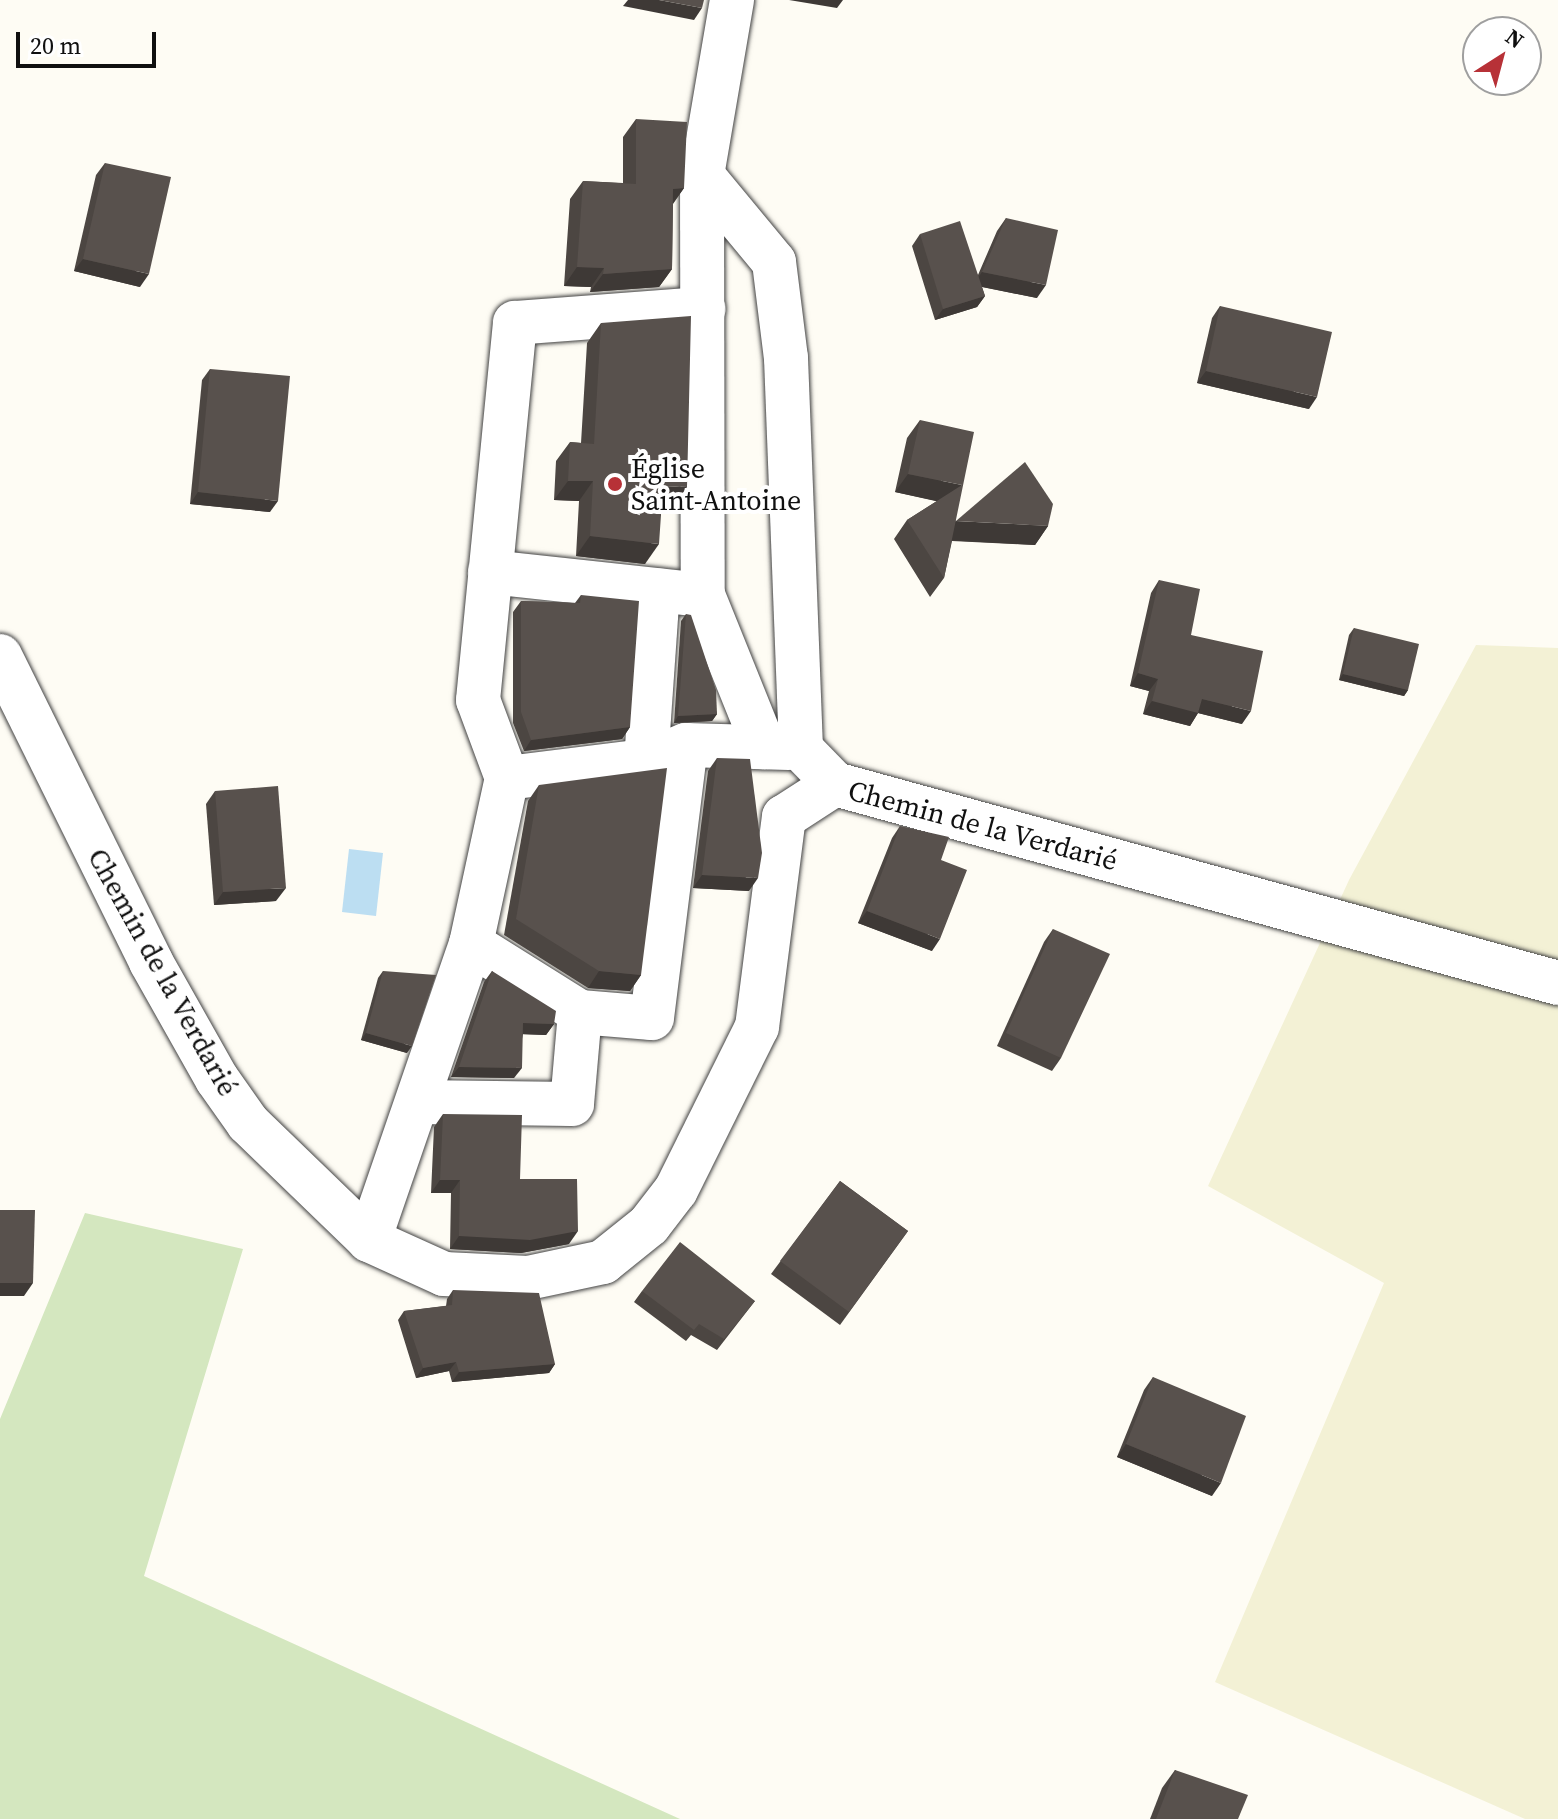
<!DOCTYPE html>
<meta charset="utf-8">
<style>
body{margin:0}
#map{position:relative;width:1558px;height:1819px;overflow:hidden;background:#fefcf4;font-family:"Source Serif 4",serif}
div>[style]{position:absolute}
.farmland>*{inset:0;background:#f3f1d5}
.green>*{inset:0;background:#d4e7bf}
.water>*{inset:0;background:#bcdef2}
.roads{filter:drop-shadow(0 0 2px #434343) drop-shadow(0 0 2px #434343)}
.street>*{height:44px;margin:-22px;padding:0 22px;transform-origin:22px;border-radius:22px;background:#fff}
.wall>*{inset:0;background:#4c4642}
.shaded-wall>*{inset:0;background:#3e3936}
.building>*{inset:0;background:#58514d}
.dots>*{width:22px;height:22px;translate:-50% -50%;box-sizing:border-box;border:4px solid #fff;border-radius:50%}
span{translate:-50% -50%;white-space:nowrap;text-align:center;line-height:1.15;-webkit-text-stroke:8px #fff;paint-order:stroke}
.poi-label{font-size:28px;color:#101010}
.left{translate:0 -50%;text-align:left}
.street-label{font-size:28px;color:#101010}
.north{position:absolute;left:1462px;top:16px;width:80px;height:80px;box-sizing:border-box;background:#fff;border:2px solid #9f9f9f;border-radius:50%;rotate:36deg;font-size:22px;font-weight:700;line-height:32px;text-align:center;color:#101010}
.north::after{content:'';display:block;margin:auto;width:28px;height:36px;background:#b73137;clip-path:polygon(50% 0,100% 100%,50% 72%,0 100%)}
.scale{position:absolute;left:16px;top:32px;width:140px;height:36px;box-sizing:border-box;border:4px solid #101010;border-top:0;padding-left:10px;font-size:24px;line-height:28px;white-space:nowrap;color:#101010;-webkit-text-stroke:6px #fff;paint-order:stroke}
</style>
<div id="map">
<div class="farmland">
<i style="clip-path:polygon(1476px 645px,1558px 648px,1558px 1819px,1525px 1819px,1215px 1682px,1384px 1283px,1208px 1186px,1349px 880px)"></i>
</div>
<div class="green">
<i style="clip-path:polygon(85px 1213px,243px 1249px,144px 1576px,680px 1819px,0 1819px,0 1419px)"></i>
</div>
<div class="water">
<i style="clip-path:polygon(349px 849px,383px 853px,376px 916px,342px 912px)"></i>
</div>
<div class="roads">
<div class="street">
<i style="left:732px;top:0;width:178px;rotate:99.7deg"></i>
<i style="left:702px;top:175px;width:113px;rotate:50.4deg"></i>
<i style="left:774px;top:262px;width:97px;rotate:82.9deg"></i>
<i style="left:786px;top:358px;width:391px;rotate:87.8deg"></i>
<i style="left:801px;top:749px;width:49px;rotate:45.8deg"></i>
<i style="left:702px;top:175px;width:420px;rotate:89.9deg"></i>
<i style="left:703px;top:595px;width:164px;rotate:68.1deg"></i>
<i style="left:490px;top:572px;width:214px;rotate:6.2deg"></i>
<i style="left:0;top:656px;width:341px;rotate:63.7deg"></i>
<i style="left:151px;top:962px;width:134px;rotate:60.6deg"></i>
<i style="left:217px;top:1079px;width:54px;rotate:54.8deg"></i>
<i style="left:248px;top:1123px;width:168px;rotate:44deg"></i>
<i style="left:369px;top:1240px;width:82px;rotate:24.4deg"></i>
<i style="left:444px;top:1274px;width:84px;rotate:2.7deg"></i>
<i style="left:528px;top:1278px;width:77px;rotate:-12deg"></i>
<i style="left:603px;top:1262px;width:59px;rotate:-38.8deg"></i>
<i style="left:649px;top:1225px;width:44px;rotate:-52.4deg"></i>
<i style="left:676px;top:1190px;width:182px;rotate:-63.6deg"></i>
<i style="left:757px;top:1027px;width:212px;rotate:-82.7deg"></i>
<i style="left:784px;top:817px;width:61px;rotate:-32.9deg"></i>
<i style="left:835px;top:784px;width:750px;rotate:15.39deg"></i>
<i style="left:646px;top:761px;width:171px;rotate:-86deg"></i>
<i style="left:507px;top:778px;width:140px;rotate:-7deg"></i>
<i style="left:646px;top:761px;width:43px;rotate:-21.8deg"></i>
<i style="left:686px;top:745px;width:103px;rotate:1.7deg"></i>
<i style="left:471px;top:944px;width:128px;rotate:32deg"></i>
<i style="left:580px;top:1012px;width:72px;rotate:4.8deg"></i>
<i style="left:652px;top:1018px;width:275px;rotate:-82.9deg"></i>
<i style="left:418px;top:1102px;width:154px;rotate:0.7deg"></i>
<i style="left:572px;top:1104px;width:92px;rotate:-85deg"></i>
<i style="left:369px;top:1240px;width:313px;rotate:-71deg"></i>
<i style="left:471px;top:944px;width:170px;rotate:-77.8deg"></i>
<i style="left:507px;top:778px;width:83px;rotate:-110.4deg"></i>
<i style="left:478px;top:700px;width:379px;rotate:-84.4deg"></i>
<i style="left:515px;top:323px;width:189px;rotate:-4.3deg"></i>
</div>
</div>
<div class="wall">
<i style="clip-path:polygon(636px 119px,684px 188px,673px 204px,672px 269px,659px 287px,590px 292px,591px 287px,564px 286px,570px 199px,583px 181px,623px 183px,623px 137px)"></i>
<i style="clip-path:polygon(105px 163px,140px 287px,74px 271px,96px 175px)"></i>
<i style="clip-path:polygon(1006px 218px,1037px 298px,982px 287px,985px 296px,977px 307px,935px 320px,912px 246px,920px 234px,978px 275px,997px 231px)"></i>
<i style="clip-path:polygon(1220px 306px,1309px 409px,1197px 383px,1212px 318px)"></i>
<i style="clip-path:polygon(601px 323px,673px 507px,662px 506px,645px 564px,576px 556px,579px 501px,554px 500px,556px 461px,570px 442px,581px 443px,587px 343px)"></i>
<i style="clip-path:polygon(210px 369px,270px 512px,190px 504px,202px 380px)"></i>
<i style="clip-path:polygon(920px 420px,956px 522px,1048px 526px,1035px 545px,952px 541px,944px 578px,930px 597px,894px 539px,907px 520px,937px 501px,895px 492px,907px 438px)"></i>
<i style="clip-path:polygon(1159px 580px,1191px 635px,1242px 724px,1198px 713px,1190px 726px,1143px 714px,1149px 691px,1130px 686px,1151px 593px)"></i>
<i style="clip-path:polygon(581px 595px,630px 727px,622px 739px,524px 751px,513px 723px,513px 612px,521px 601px,575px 603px)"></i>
<i style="clip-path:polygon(686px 614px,717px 714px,712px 721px,674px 723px,681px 621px)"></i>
<i style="clip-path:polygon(1354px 628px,1408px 690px,1404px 696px,1339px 680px,1349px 635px)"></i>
<i style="clip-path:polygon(717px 758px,749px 891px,693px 888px,708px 771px)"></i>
<i style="clip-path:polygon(539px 785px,641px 975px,630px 991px,588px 988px,504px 935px,528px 801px)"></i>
<i style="clip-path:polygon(215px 791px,276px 901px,214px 905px,206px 804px)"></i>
<i style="clip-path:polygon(900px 826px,932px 951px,858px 923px,892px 838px)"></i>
<i style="clip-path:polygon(1053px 929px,1061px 1058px,1052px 1071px,997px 1046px,1044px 942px)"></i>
<i style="clip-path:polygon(383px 971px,407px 1053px,361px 1040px,378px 978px)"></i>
<i style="clip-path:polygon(492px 971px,554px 1024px,546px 1035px,523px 1034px,514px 1078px,451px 1077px,484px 982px)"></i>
<i style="clip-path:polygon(443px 1114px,520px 1179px,569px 1244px,521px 1253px,450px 1249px,451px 1193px,431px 1193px,434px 1127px)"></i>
<i style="clip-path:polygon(840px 1181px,908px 1231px,840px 1325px,771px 1274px)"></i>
<i style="clip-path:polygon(453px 1290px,555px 1364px,549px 1373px,452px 1382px,449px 1371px,416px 1378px,398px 1320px,404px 1311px,446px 1306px,447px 1299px)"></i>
<i style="clip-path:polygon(642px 1291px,755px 1301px,717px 1350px,691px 1335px,686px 1341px,634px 1302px)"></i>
<i style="clip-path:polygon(1153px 1377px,1212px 1496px,1117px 1457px,1144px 1390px)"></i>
<i style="clip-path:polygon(1175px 1770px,1238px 1819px,1150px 1819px,1162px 1788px)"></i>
</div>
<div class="shaded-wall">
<i style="clip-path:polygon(628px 0,659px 0,702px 8px,694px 20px,623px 6px)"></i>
<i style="clip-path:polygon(789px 0,843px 0,837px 8px)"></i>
<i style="clip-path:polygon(684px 188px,671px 206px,673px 189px)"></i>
<i style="clip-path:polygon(83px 259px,149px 274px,140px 287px,74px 271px)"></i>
<i style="clip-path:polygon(577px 267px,604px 268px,591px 287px,564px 286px)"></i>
<i style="clip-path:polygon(672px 269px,659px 287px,590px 292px,603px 274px)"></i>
<i style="clip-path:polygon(982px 272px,1046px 285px,1037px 298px,973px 285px)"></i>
<i style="clip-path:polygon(985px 296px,977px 307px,935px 320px,943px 309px)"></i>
<i style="clip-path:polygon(1206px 371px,1317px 397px,1309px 409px,1197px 383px)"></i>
<i style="clip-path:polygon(908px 474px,962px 485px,949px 504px,895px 492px)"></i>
<i style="clip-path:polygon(568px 481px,593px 481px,579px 501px,554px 500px)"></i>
<i style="clip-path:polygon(663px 486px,687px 487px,673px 507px,649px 505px)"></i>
<i style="clip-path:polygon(198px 492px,278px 501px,270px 512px,190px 504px)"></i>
<i style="clip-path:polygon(956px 521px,1048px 526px,1035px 545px,942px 540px)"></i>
<i style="clip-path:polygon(590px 536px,659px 544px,645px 564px,576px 556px)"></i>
<i style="clip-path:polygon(1138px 673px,1158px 679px,1149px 691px,1130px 686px)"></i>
<i style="clip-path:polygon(1343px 674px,1408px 690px,1404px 696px,1339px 680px)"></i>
<i style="clip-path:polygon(1202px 699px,1251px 711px,1242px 724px,1198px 713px,1190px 726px,1143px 714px,1152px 701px)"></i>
<i style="clip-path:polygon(717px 714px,712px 721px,674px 723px,678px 716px)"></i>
<i style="clip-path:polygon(630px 727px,622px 739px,524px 751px,531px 740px)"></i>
<i style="clip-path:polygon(702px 875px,758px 878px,749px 891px,693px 888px)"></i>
<i style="clip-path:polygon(286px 888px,276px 901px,214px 905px,223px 892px)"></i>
<i style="clip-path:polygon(867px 911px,940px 939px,932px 951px,858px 923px)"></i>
<i style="clip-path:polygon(599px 971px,641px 975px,630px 991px,588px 988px)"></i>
<i style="clip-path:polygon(523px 1023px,554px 1024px,546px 1035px,516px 1034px)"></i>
<i style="clip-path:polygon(366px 1033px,412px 1046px,407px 1053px,361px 1040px)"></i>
<i style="clip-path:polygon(459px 1067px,522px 1068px,514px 1078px,451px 1077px)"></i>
<i style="clip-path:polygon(440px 1180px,460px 1180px,451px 1193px,431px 1193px)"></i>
<i style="clip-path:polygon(578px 1231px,569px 1244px,521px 1253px,450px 1249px,459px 1236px)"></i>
<i style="clip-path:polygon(0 1283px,33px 1283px,24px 1296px,0 1296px)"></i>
<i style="clip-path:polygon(456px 1362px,449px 1371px,416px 1378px,423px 1368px)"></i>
<i style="clip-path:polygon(555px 1364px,549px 1373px,452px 1382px,459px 1372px)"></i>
<i style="clip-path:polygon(1126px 1444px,1221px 1483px,1212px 1496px,1117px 1457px)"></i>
</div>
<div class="building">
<i style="clip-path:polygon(659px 0,704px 0,702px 8px)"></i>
<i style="clip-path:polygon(636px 119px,687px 122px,684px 188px,673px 189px,672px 269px,603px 274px,604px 268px,577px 267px,583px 181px,636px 184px)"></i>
<i style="clip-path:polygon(105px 163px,171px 177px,149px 274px,83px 259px)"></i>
<i style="clip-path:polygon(1006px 218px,1058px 230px,1046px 285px,982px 272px)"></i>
<i style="clip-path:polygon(960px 221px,985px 296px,943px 309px,920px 234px)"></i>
<i style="clip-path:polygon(1220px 306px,1332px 332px,1317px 397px,1206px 371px)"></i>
<i style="clip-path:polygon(691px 316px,687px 487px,663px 486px,659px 544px,590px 536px,593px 481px,568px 481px,570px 442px,594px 444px,601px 323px)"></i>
<i style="clip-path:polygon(210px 369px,290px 376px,278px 501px,198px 492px)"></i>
<i style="clip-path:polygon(920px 420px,974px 432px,944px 578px,907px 520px,962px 485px,908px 474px)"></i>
<i style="clip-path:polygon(1025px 462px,1053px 504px,1048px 526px,956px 521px)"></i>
<i style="clip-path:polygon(1159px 580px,1200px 589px,1191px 635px,1263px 651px,1251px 711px,1202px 699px,1198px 713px,1152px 701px,1158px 679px,1138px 673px)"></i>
<i style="clip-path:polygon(581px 595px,639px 601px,630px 727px,531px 740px,521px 712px,521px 601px,580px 603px)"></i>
<i style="clip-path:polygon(686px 614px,691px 615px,716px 690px,717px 714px,678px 716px)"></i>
<i style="clip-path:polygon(1354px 628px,1419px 644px,1408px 690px,1343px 674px)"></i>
<i style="clip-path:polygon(717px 758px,750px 759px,762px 853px,758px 878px,702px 875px)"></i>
<i style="clip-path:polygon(667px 768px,641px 975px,599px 971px,516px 919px,539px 785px)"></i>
<i style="clip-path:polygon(278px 786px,286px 888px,223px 892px,215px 791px)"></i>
<i style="clip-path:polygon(900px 826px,949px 837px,941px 860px,967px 870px,940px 939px,867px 911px)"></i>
<i style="clip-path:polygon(1053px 929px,1110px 954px,1061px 1058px,1006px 1033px)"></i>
<i style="clip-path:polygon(383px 971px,436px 975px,412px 1046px,366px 1033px)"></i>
<i style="clip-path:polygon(492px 971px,556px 1011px,554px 1024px,523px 1023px,522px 1068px,459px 1067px)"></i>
<i style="clip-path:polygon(443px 1114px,522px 1115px,520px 1179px,577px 1179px,578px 1231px,530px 1240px,459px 1236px,460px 1180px,440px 1180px)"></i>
<i style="clip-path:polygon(840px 1181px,908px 1231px,849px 1312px,780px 1261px)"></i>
<i style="clip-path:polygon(0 1210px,35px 1210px,33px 1283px,0 1283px)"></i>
<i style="clip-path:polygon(680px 1242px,755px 1301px,724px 1339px,699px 1324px,694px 1330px,642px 1291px)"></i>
<i style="clip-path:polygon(453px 1290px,539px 1293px,555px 1364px,459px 1372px,456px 1362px,423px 1368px,404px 1311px,452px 1305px)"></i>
<i style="clip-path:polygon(1153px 1377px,1246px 1416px,1221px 1483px,1126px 1444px)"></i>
<i style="clip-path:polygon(1175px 1770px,1248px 1795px,1238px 1819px,1156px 1819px)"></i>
</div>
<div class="dots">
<i style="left:615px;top:484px;background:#b73137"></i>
</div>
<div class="poi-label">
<span class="left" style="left:631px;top:484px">Église<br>Saint-Antoine</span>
</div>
<div class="street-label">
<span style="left:983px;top:825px;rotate:15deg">Chemin de la Verdarié</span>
<span style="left:163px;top:972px;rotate:61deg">Chemin de la Verdarié</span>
</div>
<div class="north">N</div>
<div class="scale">20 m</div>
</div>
